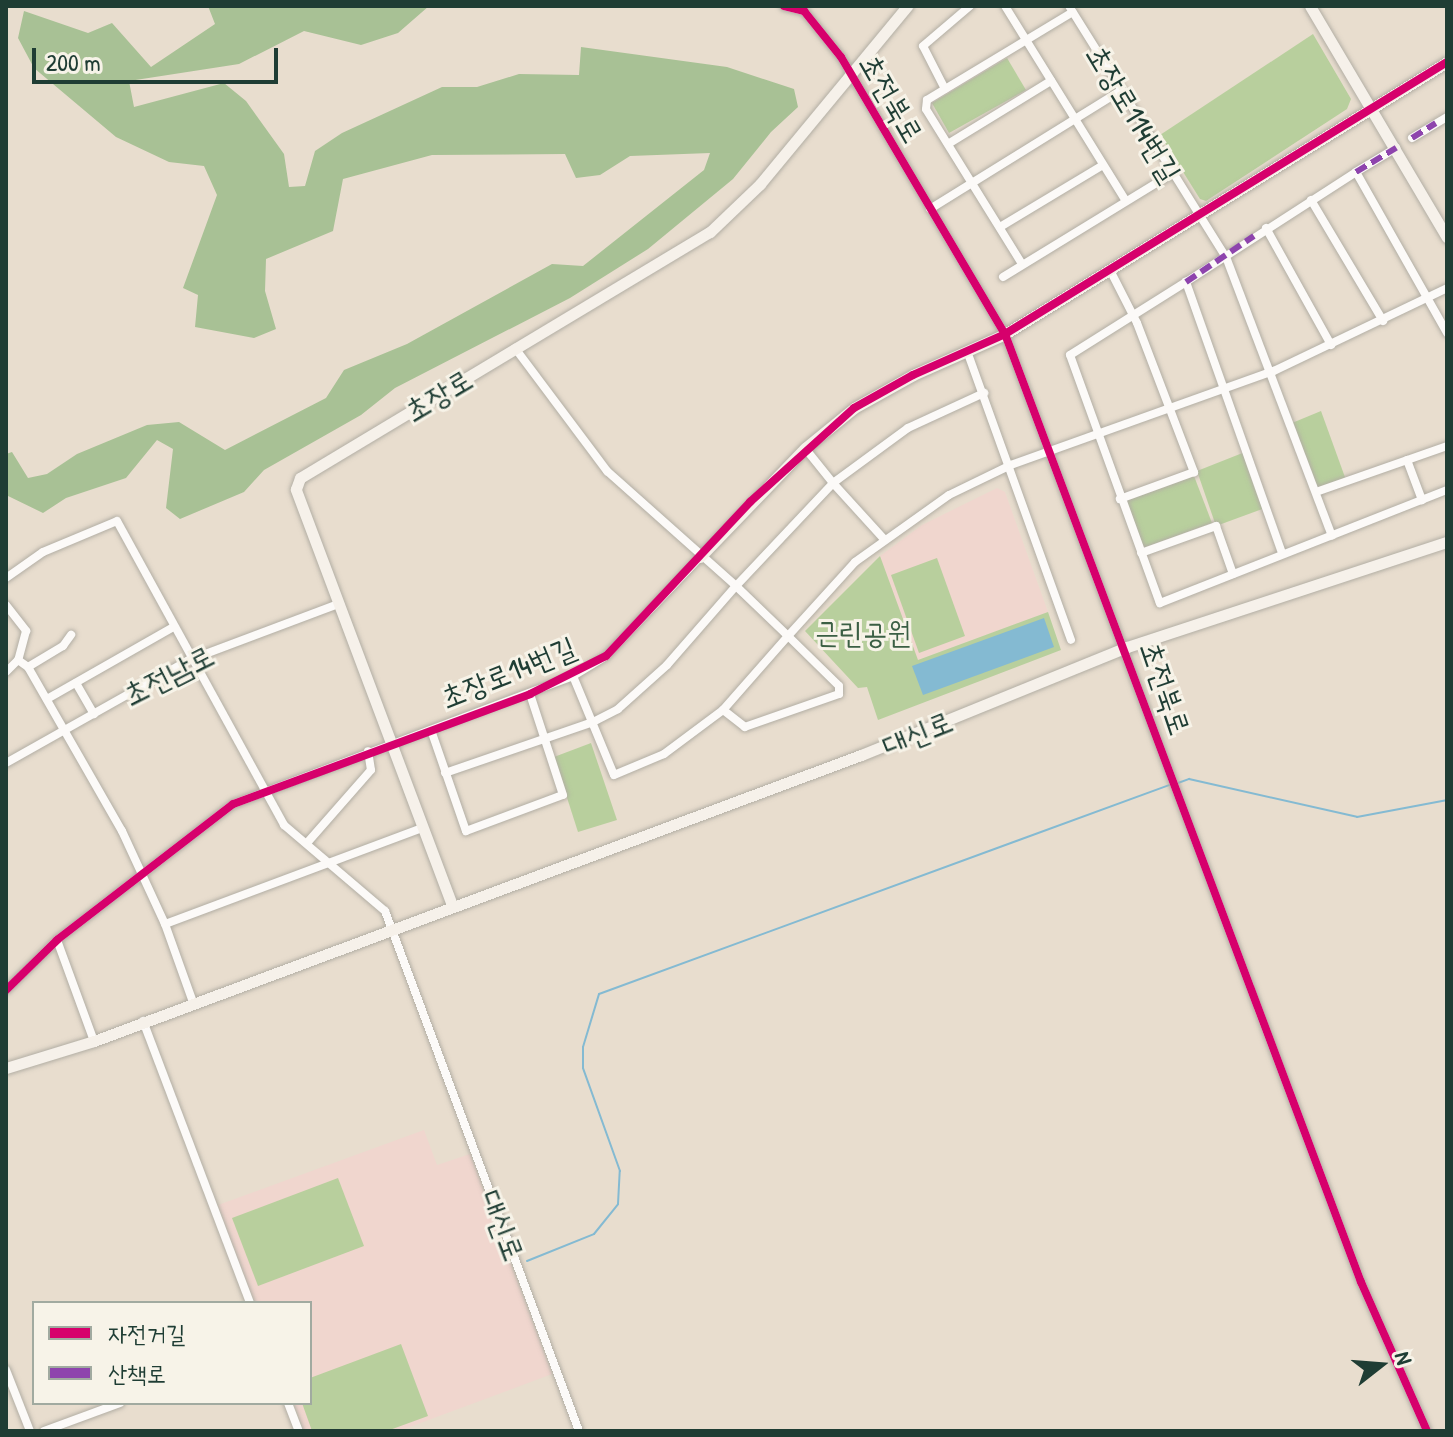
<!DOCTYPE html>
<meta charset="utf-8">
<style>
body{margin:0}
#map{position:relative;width:1453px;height:1437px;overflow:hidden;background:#e8ddce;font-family:"Patrick Hand","Poor Story",sans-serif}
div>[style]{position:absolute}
.built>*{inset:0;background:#f0d6ce}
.green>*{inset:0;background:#b8cf9d}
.forest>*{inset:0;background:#a8c195}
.water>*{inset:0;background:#84bad2}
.stream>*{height:2px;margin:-1px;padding:0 1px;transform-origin:1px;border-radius:1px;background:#84bad2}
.roads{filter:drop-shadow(0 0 2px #b2aea4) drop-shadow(0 0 2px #b2aea4)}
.street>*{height:8px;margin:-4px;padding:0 4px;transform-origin:4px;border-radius:4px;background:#fcfaf8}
.secondary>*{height:11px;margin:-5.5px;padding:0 5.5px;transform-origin:5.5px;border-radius:5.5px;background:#f6f1ea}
.quiet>*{height:6px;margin-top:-3px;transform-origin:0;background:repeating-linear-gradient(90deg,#8e44ad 0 12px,transparent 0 18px)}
.cycleway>*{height:8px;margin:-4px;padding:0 4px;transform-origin:4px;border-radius:4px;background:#d6006c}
span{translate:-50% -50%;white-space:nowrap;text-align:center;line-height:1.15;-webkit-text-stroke:6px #f7f3e8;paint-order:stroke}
.street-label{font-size:30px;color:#1f3d34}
.park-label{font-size:30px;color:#3b5f44}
.frame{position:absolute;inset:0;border:8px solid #1f3d34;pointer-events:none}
.legend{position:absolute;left:32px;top:1301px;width:280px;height:104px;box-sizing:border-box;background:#f7f3e8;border:2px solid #a1aaa0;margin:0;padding:10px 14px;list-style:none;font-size:24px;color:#1f3d34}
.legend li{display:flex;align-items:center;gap:16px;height:40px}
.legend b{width:40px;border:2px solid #a1aaa0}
.north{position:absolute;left:1341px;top:1325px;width:80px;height:80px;-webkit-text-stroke:6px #f7f3e8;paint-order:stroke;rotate:73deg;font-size:22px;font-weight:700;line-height:32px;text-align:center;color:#1f3d34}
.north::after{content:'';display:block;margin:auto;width:28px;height:36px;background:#1f3d34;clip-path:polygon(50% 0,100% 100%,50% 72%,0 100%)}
.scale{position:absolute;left:32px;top:48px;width:246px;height:36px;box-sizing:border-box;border:4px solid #1f3d34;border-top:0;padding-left:10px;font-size:24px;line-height:28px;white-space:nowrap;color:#1f3d34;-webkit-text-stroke:6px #f7f3e8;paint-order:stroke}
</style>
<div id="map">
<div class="built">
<i style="clip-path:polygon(997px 488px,1005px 492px,1048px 612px,917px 660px,880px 556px,922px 525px)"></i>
<i style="clip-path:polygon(424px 1130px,437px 1165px,470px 1154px,552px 1374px,399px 1431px,304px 1431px,294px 1403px,310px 1403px,310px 1303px,255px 1303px,218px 1205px)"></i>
</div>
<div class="green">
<i style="clip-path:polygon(1313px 34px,1351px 99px,1347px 109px,1206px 201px,1200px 199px,1160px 135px)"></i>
<i style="clip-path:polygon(1007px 58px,1026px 90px,949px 133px,932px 103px)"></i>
<i style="clip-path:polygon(1321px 411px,1346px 480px,1317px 490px,1292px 423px)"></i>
<i style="clip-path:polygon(1245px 452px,1265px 508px,1216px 526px,1197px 471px)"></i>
<i style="clip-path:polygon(1194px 476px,1212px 523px,1143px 548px,1126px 501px)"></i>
<i style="clip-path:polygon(880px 556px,918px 660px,1048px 612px,1061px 650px,878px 720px,867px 687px,858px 688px,805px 631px)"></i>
<i style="clip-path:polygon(937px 558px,965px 636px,919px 653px,891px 575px)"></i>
<i style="clip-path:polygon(591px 743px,617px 820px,578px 832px,554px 757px)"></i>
<i style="clip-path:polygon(338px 1178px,364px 1246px,258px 1286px,232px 1218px)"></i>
<i style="clip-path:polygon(401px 1344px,428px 1416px,387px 1431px,312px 1431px,302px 1403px,310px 1403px,310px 1378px)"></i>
</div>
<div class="forest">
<i style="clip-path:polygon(208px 6px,429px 6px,398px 33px,361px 45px,304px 31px,239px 64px,129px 81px,134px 107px,224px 83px,246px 101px,284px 154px,289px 187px,305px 186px,315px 151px,342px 133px,442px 87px,477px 87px,519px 74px,579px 75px,581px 47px,727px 67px,794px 89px,798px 107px,771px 132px,733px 179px,648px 249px,570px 298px,395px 388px,361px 415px,264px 470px,244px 492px,180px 519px,166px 508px,173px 449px,157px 440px,126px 478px,66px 498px,43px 513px,6px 495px,6px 454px,12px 452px,28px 478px,47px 474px,77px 454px,147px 425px,179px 422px,225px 450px,326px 398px,344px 370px,407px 344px,552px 264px,583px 266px,704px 170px,710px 153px,630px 156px,600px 175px,576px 178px,565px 154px,432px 155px,343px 179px,333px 231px,266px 259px,265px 291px,276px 329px,254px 338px,195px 327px,198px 295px,183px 288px,217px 195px,204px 166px,169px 162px,116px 137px,34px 68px,18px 38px,24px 11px,88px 33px,112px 23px,151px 67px,215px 24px)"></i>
</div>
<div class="water">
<i style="clip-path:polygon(1044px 618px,1054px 647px,923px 695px,912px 666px)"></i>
</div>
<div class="stream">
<i style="left:1178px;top:783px;width:12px;rotate:-20deg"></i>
<i style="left:1189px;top:779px;width:172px;rotate:12.7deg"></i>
<i style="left:1357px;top:817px;width:92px;rotate:-10.7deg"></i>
<i style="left:527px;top:1261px;width:72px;rotate:-21.9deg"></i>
<i style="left:594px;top:1234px;width:38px;rotate:-51deg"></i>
<i style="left:618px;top:1204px;width:33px;rotate:-87deg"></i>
<i style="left:620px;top:1171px;width:109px;rotate:-109.8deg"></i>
<i style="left:583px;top:1068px;width:21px;rotate:-90deg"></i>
<i style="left:583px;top:1047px;width:55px;rotate:-73.2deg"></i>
<i style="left:599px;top:994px;width:610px;rotate:-20.13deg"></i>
</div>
<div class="roads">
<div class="street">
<i style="left:784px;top:6px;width:21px;rotate:14deg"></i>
<i style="left:804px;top:11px;width:59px;rotate:51.2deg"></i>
<i style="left:841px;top:57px;width:322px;rotate:59.4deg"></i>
<i style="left:1005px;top:334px;width:1013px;rotate:69.42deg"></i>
<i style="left:1361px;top:1282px;width:163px;rotate:66.1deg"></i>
<i style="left:1005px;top:6px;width:229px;rotate:58.2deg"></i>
<i style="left:1069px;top:6px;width:296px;rotate:58deg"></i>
<i style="left:1226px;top:257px;width:298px;rotate:69.2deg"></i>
<i style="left:945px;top:89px;width:48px;rotate:-117.1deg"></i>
<i style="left:923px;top:46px;width:62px;rotate:-40.4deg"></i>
<i style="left:1412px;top:138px;width:41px;rotate:-31deg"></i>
<i style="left:948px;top:144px;width:121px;rotate:-31.5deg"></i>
<i style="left:1356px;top:172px;width:47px;rotate:-31deg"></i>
<i style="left:1311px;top:200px;width:141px;rotate:59.2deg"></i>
<i style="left:930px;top:209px;width:224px;rotate:-31.8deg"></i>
<i style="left:1000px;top:227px;width:120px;rotate:-31deg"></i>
<i style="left:1266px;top:228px;width:134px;rotate:60.9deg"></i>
<i style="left:1022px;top:264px;width:182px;rotate:-121.8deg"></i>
<i style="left:926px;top:109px;width:9px;rotate:-84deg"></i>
<i style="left:927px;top:100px;width:170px;rotate:-31.1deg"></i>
<i style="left:1111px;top:272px;width:57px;rotate:63deg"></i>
<i style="left:1137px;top:323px;width:160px;rotate:69.1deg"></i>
<i style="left:1194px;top:472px;width:79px;rotate:160deg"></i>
<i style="left:1003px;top:277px;width:197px;rotate:-31.5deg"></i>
<i style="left:1186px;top:282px;width:202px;rotate:-32.9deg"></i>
<i style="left:1356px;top:172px;width:185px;rotate:60.5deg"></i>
<i style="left:515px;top:348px;width:154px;rotate:53.2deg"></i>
<i style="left:607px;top:471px;width:173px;rotate:41.7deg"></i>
<i style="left:736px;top:586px;width:141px;rotate:-46.7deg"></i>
<i style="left:833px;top:483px;width:45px;rotate:-128.7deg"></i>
<i style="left:967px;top:351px;width:307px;rotate:70.2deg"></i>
<i style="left:1407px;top:460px;width:43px;rotate:69.4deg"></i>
<i style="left:1316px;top:492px;width:139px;rotate:-19.3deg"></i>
<i style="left:883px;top:538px;width:74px;rotate:-132.3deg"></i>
<i style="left:833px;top:483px;width:93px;rotate:-36.3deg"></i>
<i style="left:908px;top:428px;width:84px;rotate:-24.7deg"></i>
<i style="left:1141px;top:553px;width:80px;rotate:-19.8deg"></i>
<i style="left:1216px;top:526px;width:51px;rotate:70.5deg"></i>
<i style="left:1282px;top:553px;width:288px;rotate:-109.5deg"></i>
<i style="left:1186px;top:282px;width:137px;rotate:147.8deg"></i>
<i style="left:1070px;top:355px;width:264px;rotate:70.1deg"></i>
<i style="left:1160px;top:603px;width:308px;rotate:-21.5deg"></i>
<i style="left:6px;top:578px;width:45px;rotate:-35.1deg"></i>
<i style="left:43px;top:552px;width:80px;rotate:-22.7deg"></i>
<i style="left:117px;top:521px;width:347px;rotate:61.2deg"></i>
<i style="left:284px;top:825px;width:133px;rotate:40.4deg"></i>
<i style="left:385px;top:911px;width:555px;rotate:69.54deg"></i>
<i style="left:6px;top:605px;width:33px;rotate:52deg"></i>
<i style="left:26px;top:631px;width:30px;rotate:105deg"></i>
<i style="left:18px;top:660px;width:12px;rotate:35deg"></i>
<i style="left:28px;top:667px;width:189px;rotate:60.2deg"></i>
<i style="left:122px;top:831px;width:102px;rotate:65.2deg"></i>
<i style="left:165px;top:924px;width:83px;rotate:70.3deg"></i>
<i style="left:788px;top:636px;width:71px;rotate:44.4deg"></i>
<i style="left:839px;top:686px;width:8px;rotate:90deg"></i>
<i style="left:839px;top:694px;width:100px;rotate:160.7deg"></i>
<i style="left:745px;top:727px;width:28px;rotate:-142deg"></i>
<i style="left:723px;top:710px;width:98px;rotate:-48.7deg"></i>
<i style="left:28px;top:667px;width:41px;rotate:-31deg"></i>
<i style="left:63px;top:646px;width:14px;rotate:-54deg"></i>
<i style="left:6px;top:672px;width:17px;rotate:-45deg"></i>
<i style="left:573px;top:676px;width:107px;rotate:67.5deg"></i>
<i style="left:614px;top:775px;width:54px;rotate:-22.8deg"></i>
<i style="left:664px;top:754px;width:74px;rotate:-36.7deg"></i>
<i style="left:76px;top:683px;width:36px;rotate:60deg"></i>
<i style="left:47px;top:699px;width:145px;rotate:-29.7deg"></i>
<i style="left:431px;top:730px;width:107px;rotate:70.9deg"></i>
<i style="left:466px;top:831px;width:103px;rotate:-20.4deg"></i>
<i style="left:563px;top:795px;width:106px;rotate:-108.1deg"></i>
<i style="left:6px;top:763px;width:210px;rotate:-29.4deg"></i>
<i style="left:189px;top:660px;width:159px;rotate:-20.6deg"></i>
<i style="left:445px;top:773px;width:157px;rotate:-19deg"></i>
<i style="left:593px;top:722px;width:28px;rotate:-27deg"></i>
<i style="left:618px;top:709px;width:66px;rotate:-41.9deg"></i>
<i style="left:667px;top:665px;width:105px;rotate:-48.9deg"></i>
<i style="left:736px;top:586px;width:72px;rotate:43.9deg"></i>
<i style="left:788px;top:636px;width:100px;rotate:-47.8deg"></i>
<i style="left:855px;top:562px;width:115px;rotate:-35.5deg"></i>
<i style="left:949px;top:495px;width:69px;rotate:-25.8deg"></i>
<i style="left:1011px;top:465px;width:279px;rotate:-19.7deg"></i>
<i style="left:1274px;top:371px;width:192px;rotate:-25.6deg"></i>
<i style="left:307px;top:843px;width:97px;rotate:-48.8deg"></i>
<i style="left:371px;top:770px;width:19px;rotate:-99deg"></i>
<i style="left:165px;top:924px;width:274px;rotate:-20.5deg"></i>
<i style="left:57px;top:940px;width:108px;rotate:69.9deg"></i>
<i style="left:6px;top:990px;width:71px;rotate:-44.4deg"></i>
<i style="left:57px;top:940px;width:222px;rotate:-37.7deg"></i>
<i style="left:233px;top:804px;width:363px;rotate:-20.6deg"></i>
<i style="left:573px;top:676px;width:39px;rotate:-31deg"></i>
<i style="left:606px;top:656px;width:137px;rotate:-46.5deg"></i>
<i style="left:143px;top:1021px;width:302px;rotate:69.2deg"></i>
<i style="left:6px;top:1370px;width:66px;rotate:68.5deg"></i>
<i style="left:288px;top:1403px;width:30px;rotate:69deg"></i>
<i style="left:44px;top:1431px;width:81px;rotate:-20.2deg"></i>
</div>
<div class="secondary">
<i style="left:1310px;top:6px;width:269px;rotate:59.4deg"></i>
<i style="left:700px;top:557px;width:151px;rotate:-46.1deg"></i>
<i style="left:805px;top:448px;width:63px;rotate:-39.2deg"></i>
<i style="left:854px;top:408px;width:68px;rotate:-29.2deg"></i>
<i style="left:913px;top:375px;width:101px;rotate:-24deg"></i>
<i style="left:1005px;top:334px;width:519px;rotate:-31.61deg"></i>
<i style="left:452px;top:905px;width:444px;rotate:-110.6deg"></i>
<i style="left:296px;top:489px;width:12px;rotate:-70deg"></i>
<i style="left:300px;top:478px;width:478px;rotate:-31deg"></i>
<i style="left:710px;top:232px;width:69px;rotate:-43.8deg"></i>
<i style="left:760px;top:184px;width:231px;rotate:-50.4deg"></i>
<i style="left:6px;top:1068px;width:92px;rotate:-17.1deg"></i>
<i style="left:94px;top:1041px;width:819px;rotate:-20.45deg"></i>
<i style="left:861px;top:755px;width:287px;rotate:-22.1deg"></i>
<i style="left:1127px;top:647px;width:337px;rotate:-18.2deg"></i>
</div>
</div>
<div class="quiet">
<i style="left:1412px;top:138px;width:28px;rotate:-32deg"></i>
<i style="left:1356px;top:172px;width:47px;rotate:-31deg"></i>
<i style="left:1186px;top:282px;width:82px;rotate:-34.1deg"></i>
</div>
<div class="cycleway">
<i style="left:784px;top:6px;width:21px;rotate:14deg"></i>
<i style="left:804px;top:11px;width:59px;rotate:51.2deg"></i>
<i style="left:841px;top:57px;width:322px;rotate:59.4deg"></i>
<i style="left:1005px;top:334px;width:1013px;rotate:69.42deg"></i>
<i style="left:1361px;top:1282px;width:163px;rotate:66.1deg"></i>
<i style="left:6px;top:990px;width:71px;rotate:-44.4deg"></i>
<i style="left:57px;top:940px;width:222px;rotate:-37.7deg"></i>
<i style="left:233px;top:804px;width:317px;rotate:-20.3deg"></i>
<i style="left:530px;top:694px;width:85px;rotate:-26.6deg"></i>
<i style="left:606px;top:656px;width:211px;rotate:-46.9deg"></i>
<i style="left:750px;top:502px;width:140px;rotate:-42.1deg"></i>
<i style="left:854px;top:408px;width:68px;rotate:-29.2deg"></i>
<i style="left:913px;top:375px;width:101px;rotate:-24deg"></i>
<i style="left:1005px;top:334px;width:519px;rotate:-31.61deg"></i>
</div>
<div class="street-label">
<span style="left:892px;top:98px;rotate:60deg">초전북로</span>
<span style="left:1134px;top:113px;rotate:59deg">초장로114번길</span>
<span style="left:438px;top:395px;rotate:-31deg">초장로</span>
<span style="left:508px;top:672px;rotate:-22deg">초장로14번길</span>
<span style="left:168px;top:675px;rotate:-27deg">초전남로</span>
<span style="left:1166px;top:688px;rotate:71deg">초전북로</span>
<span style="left:917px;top:733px;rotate:-22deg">대신로</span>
<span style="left:503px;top:1225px;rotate:69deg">대신로</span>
</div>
<div class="park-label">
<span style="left:863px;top:632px">근린공원</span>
</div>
<div class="frame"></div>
<ul class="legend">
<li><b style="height:10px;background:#d6006c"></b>자전거길</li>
<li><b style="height:10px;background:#8e44ad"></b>산책로</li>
</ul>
<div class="north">N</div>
<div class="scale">200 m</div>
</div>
